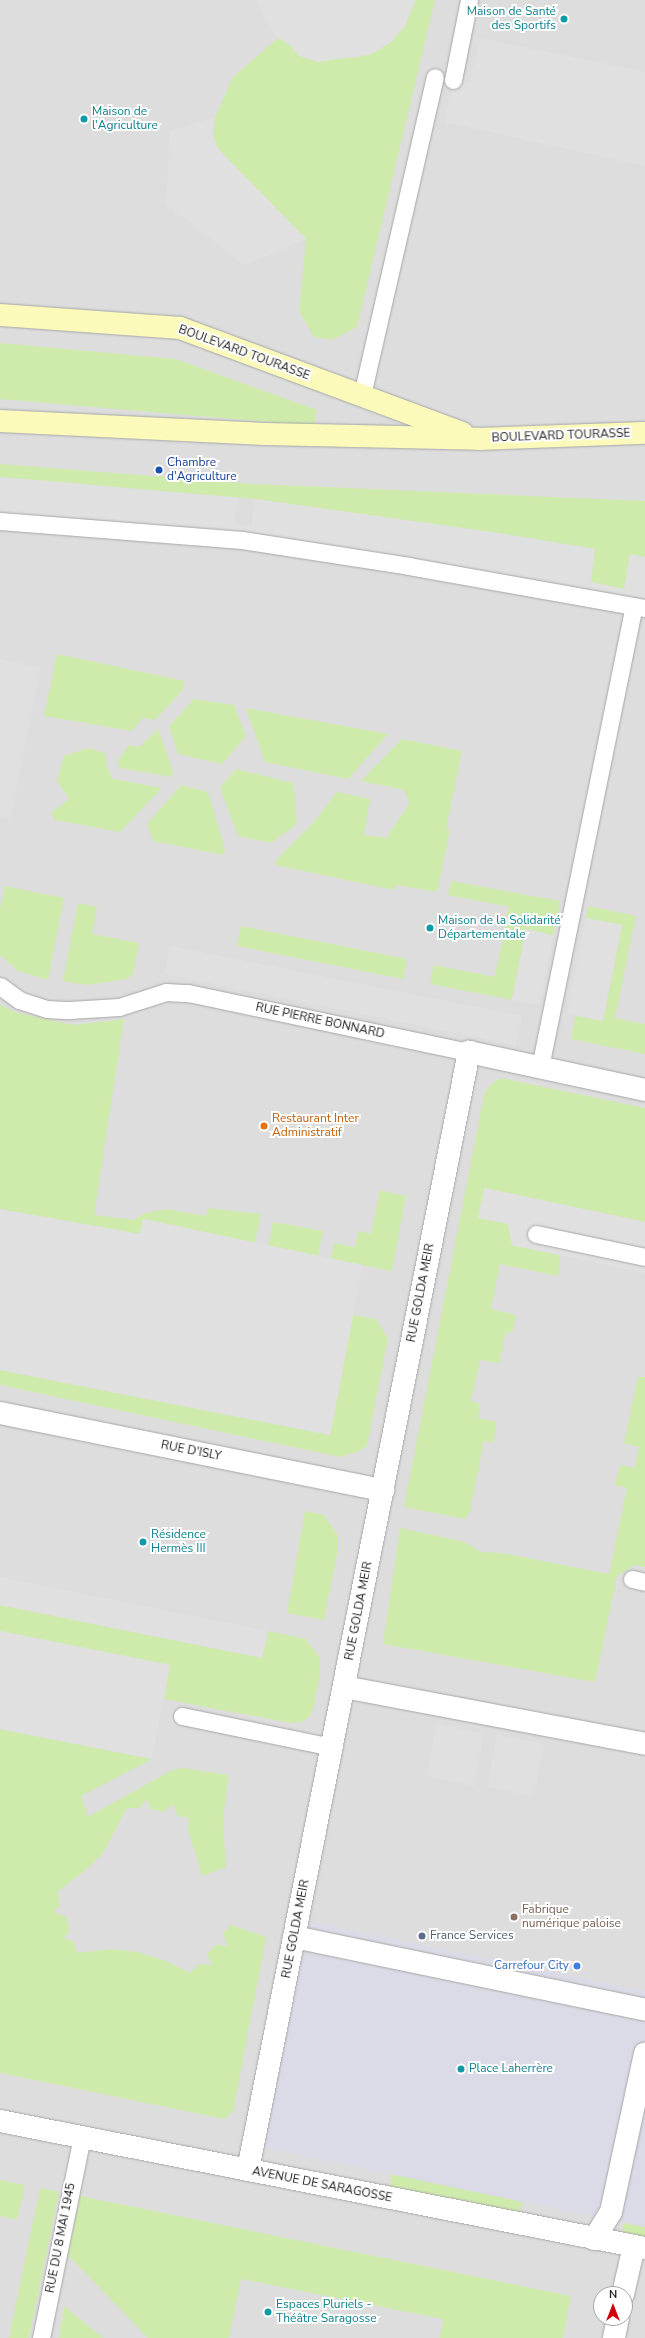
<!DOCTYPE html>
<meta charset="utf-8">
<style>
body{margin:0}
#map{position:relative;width:645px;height:2338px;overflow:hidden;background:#f1ede7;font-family:"Nunito Sans",sans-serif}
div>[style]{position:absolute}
.residential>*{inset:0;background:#dedddd}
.grass>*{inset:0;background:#cfebac}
.parking>*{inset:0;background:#e0e0e0}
.plaza>*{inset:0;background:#dbdbe7}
.roads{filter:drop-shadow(0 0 1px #a7a7a7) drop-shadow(0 0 1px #a7a7a7)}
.service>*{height:17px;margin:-8.5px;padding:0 8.5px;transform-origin:8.5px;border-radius:8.5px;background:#fff}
.pedestrian>*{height:22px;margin:-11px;padding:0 11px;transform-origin:11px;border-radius:11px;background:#fff}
.minor>*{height:22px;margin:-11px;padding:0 11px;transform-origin:11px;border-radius:11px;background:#fff}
.tertiary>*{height:22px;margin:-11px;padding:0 11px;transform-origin:11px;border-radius:11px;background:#fff}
.secondary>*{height:22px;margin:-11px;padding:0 11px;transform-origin:11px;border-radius:11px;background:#fbfabb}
.dots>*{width:11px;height:11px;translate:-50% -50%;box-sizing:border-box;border:2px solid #fff;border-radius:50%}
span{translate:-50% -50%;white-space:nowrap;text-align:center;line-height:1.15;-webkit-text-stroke:4px #fff;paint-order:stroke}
.culture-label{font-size:12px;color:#0d838f}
.right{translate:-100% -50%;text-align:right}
.left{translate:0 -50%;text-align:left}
.street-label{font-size:12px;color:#202020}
.transit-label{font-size:12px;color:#164399}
.food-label{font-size:12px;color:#c56008}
.education-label{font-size:12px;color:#785e54}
.service-label{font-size:12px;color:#4e5e75}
.shop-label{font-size:12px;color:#366cbe}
.north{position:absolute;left:593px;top:2286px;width:40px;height:40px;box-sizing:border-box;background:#fff;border:1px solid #a6a6a6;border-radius:50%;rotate:0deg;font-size:11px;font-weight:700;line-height:16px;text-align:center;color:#202020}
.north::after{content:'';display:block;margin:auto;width:14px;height:18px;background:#d0000c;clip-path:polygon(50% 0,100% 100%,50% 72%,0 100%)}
</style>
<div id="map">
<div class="residential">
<i style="clip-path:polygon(evenodd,0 0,645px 0,645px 2338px,0 2338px,0 0,601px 2294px,625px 2294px,625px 2318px,601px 2318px,601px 2294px)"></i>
</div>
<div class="grass">
<i style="clip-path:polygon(415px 0,435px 0,357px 327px,332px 340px,314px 337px,299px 311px,306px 239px,218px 149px,213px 136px,215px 117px,233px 77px,278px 38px,289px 44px,299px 56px,352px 58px,371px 54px,391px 42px,414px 6px)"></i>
<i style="clip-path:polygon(0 343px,176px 359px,317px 410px,314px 426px,0 399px)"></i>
<i style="clip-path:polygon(0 464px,255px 484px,645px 501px,645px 557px,630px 554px,625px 589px,591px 583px,595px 549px,255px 499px,0 477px)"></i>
<i style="clip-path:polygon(57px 654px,185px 681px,182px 691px,155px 720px,143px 718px,132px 731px,44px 716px)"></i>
<i style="clip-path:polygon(194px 699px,234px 705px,246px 736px,222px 764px,178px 754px,169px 726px)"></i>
<i style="clip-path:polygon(246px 708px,388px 734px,348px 779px,265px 762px)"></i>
<i style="clip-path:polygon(158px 729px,173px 771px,172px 777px,120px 768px,117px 762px,129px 745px,139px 747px)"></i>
<i style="clip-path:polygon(402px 739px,462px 751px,446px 829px,450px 830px,437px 892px,396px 885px,394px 890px,275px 865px,276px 860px,312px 824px,337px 792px,370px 799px,364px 835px,386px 838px,410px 803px,404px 790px,361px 781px)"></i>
<i style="clip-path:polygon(88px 748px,105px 753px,107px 767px,113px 779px,162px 788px,120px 832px,55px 820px,51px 813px,69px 799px,57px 781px,64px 756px)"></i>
<i style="clip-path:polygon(236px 769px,293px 783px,297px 824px,271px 843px,238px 836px,220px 787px)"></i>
<i style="clip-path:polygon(181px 785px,208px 792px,225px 849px,224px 855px,153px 841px,147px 824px)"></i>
<i style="clip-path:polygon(451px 881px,560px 901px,553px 935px,526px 930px,512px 1000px,430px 984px,434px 965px,495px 977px,509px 907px,448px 895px)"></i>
<i style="clip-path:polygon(5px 886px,64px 898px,48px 980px,18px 971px,0 955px,0 909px)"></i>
<i style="clip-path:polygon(78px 903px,97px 907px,92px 934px,139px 943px,133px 974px,127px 979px,86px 985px,63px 981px)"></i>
<i style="clip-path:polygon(588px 906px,636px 916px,615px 1018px,645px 1024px,645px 1054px,571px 1039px,575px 1016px,603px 1020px,622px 925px,586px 918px)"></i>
<i style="clip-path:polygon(241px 926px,407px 959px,403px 979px,237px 946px)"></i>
<i style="clip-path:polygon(0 1005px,18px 1013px,73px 1025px,124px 1019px,94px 1215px,134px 1220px,145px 1213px,166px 1209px,206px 1216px,208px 1208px,261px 1214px,255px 1243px,144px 1219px,140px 1234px,0 1209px)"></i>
<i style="clip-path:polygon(501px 1078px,645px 1108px,645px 1222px,484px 1188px,508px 1224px,512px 1245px,560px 1255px,558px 1276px,500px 1264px,491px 1309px,516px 1315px,512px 1333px,506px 1332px,499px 1363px,480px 1360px,471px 1401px,480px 1404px,478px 1418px,497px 1422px,493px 1443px,484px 1441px,470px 1511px,465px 1519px,404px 1507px,484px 1095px,491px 1084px)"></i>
<i style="clip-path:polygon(380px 1190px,406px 1196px,392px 1271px,331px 1259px,334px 1243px,355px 1247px,358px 1231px,371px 1234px)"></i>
<i style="clip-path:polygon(273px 1222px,323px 1231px,318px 1256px,268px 1247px)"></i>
<i style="clip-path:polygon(353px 1315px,376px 1319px,388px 1338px,367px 1446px,357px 1452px,340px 1457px,0 1385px,0 1370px,330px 1435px)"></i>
<i style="clip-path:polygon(638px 1377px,645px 1377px,645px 1567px,634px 1565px,617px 1576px,595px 1682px,383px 1644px,400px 1528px,465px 1542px,481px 1552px,501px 1553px,609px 1574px,627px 1488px,615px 1485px,620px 1465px,635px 1468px,639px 1447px,624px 1443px)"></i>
<i style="clip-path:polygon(305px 1511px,324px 1515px,338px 1536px,338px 1550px,324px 1620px,287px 1613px)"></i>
<i style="clip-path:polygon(0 1605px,262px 1658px,268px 1631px,306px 1639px,320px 1658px,320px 1673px,314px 1706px,310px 1716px,302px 1722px,291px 1723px,164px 1699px,170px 1665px,0 1631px)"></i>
<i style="clip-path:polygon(0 1729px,152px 1759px,81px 1796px,88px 1817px,172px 1770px,183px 1768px,229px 1775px,223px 1818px,226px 1867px,202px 1876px,188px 1829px,189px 1818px,178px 1816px,173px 1804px,164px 1812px,150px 1809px,147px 1799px,139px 1808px,127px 1808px,103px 1853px,87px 1869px,57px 1892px,60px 1905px,54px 1912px,66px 1917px,70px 1931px,64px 1938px,74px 1942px,77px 1953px,111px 1949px,137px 1952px,166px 1961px,190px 1973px,200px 1964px,212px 1965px,207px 1954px,216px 1945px,228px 1946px,223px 1933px,231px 1925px,266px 1937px,233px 2112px,224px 2119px,0 2073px)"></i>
<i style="clip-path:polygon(392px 2174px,522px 2202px,519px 2215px,389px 2188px)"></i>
<i style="clip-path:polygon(0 2180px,25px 2185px,17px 2220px,0 2216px)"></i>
<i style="clip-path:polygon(40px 2188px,59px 2192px,29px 2338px,9px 2338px)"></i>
<i style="clip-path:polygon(80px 2196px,571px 2296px,563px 2338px,440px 2338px,443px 2319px,241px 2279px,229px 2338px,148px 2338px,68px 2255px)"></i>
<i style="clip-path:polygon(624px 2223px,645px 2227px,645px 2241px,621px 2236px)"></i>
<i style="clip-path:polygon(64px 2306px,103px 2338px,59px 2338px)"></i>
</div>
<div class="parking">
<i style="clip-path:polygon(257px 0,415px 0,405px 26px,391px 42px,371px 54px,318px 62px,299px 56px,289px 44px,278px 38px,264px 20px)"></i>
<i style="clip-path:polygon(480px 38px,645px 72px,645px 166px,445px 122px,453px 80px,469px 83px)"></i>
<i style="clip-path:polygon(215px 117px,213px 136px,218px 149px,306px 239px,244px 265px,166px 204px,170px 131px)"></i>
<i style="clip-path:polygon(0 477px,239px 498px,234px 524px,251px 527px,255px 499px,499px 533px,595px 549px,591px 582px,624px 589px,630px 554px,645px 557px,645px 608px,409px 566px,0 521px)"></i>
<i style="clip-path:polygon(0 659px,41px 668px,11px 818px,0 816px)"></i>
<i style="clip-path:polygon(586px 918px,622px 925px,603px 1021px,567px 1014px)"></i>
<i style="clip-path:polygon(526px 929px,553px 935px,540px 1005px,512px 1000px)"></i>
<i style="clip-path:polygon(170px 946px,522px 1016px,516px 1045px,165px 974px)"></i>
<i style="clip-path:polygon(484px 1188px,645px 1222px,645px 1273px,512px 1245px,508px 1224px,478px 1218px)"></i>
<i style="clip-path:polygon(0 1209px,140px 1234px,143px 1219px,363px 1265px,330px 1435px,0 1370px)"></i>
<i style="clip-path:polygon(0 1577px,268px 1631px,262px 1658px,0 1605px)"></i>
<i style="clip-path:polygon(0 1631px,170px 1665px,152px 1759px,0 1729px)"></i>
<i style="clip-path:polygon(437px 1724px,484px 1734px,474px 1786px,426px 1776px)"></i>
<i style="clip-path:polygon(497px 1735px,544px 1744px,534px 1796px,487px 1787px)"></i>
</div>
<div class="plaza">
<i style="clip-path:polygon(309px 1921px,645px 1991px,645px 2227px,261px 2147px)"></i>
</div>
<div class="roads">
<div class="service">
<i style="left:453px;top:80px;width:82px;rotate:-78.7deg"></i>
<i style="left:362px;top:395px;width:326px;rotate:-77.1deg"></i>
<i style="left:0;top:521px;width:243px;rotate:4.5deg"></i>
<i style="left:242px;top:540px;width:169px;rotate:8.8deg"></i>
<i style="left:409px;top:566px;width:240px;rotate:10.1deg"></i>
<i style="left:0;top:986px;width:24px;rotate:36deg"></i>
<i style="left:19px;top:1000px;width:29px;rotate:18deg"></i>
<i style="left:47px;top:1009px;width:22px;rotate:3deg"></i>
<i style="left:69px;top:1010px;width:50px;rotate:-3.4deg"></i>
<i style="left:119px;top:1007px;width:49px;rotate:-17.7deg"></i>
<i style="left:166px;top:992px;width:22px;rotate:3deg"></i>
<i style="left:188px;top:993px;width:287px;rotate:11.9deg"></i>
<i style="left:540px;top:1067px;width:470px;rotate:-78.5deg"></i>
<i style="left:536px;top:1234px;width:111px;rotate:11.9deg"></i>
<i style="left:632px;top:1579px;width:13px;rotate:13deg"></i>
<i style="left:182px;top:1716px;width:153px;rotate:11.7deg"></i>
<i style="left:41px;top:2338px;width:205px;rotate:-78.5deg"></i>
</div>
<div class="pedestrian">
<i style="left:294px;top:1937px;width:359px;rotate:11.7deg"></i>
<i style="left:594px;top:2239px;width:32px;rotate:-58deg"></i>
<i style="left:611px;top:2212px;width:162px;rotate:-77.9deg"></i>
</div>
<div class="minor">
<i style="left:0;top:1413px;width:391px;rotate:11.4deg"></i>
<i style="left:344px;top:1687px;width:306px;rotate:10.7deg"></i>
<i style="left:248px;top:2170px;width:1140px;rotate:-78.82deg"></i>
<i style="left:469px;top:1052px;width:180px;rotate:12.2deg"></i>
<i style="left:623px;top:2294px;width:49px;rotate:-77.1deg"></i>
<i style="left:614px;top:2338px;width:20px;rotate:-79deg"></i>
</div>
<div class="tertiary">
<i style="left:0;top:2121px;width:657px;rotate:11.14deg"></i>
</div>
<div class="secondary">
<i style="left:0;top:315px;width:180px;rotate:4.1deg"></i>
<i style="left:180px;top:328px;width:301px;rotate:20.4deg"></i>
<i style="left:0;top:421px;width:265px;rotate:2.8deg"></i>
<i style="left:265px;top:434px;width:213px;rotate:1.3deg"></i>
<i style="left:478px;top:439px;width:167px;rotate:-2.1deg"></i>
</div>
</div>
<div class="dots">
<i style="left:564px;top:19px;background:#0f9aa8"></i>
<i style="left:84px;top:119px;background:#0f9aa8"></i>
<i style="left:159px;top:470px;background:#1a4fb4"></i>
<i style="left:430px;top:928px;background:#0f9aa8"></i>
<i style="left:264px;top:1126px;background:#e8710a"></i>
<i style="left:143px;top:1542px;background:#0f9aa8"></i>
<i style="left:514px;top:1917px;background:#8d6e63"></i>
<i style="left:422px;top:1936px;background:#5c6f8a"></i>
<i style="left:577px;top:1966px;background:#3f7fe0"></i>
<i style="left:461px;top:2069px;background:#0f9aa8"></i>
<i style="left:268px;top:2312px;background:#0f9aa8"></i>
</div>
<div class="culture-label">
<span class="right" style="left:556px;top:19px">Maison de Santé<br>des Sportifs</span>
<span class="left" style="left:92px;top:119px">Maison de<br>l'Agriculture</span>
<span class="left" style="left:438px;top:928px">Maison de la Solidarité<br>Départementale</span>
<span class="left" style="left:151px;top:1542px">Résidence<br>Hermès III</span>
<span class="left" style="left:469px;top:2069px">Place Laherrère</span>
<span class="left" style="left:276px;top:2312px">Espaces Pluriels -<br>Théâtre Saragosse</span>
</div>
<div class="street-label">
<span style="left:244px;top:353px;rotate:20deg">BOULEVARD TOURASSE</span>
<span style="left:561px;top:436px;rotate:-2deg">BOULEVARD TOURASSE</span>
<span style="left:320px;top:1021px;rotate:12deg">RUE PIERRE BONNARD</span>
<span style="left:421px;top:1293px;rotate:-79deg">RUE GOLDA MEIR</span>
<span style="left:191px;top:1451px;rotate:11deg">RUE D'ISLY</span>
<span style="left:359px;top:1611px;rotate:-79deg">RUE GOLDA MEIR</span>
<span style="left:296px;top:1929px;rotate:-79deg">RUE GOLDA MEIR</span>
<span style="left:322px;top:2185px;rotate:11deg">AVENUE DE SARAGOSSE</span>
<span style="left:61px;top:2238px;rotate:-79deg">RUE DU 8 MAI 1945</span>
</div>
<div class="transit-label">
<span class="left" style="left:167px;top:470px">Chambre<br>d'Agriculture</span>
</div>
<div class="food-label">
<span class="left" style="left:272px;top:1126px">Restaurant Inter<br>Administratif</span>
</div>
<div class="education-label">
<span class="left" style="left:522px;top:1917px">Fabrique<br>numérique paloise</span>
</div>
<div class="service-label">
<span class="left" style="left:430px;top:1936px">France Services</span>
</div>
<div class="shop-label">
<span class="right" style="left:569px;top:1966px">Carrefour City</span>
</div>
<div class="north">N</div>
</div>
